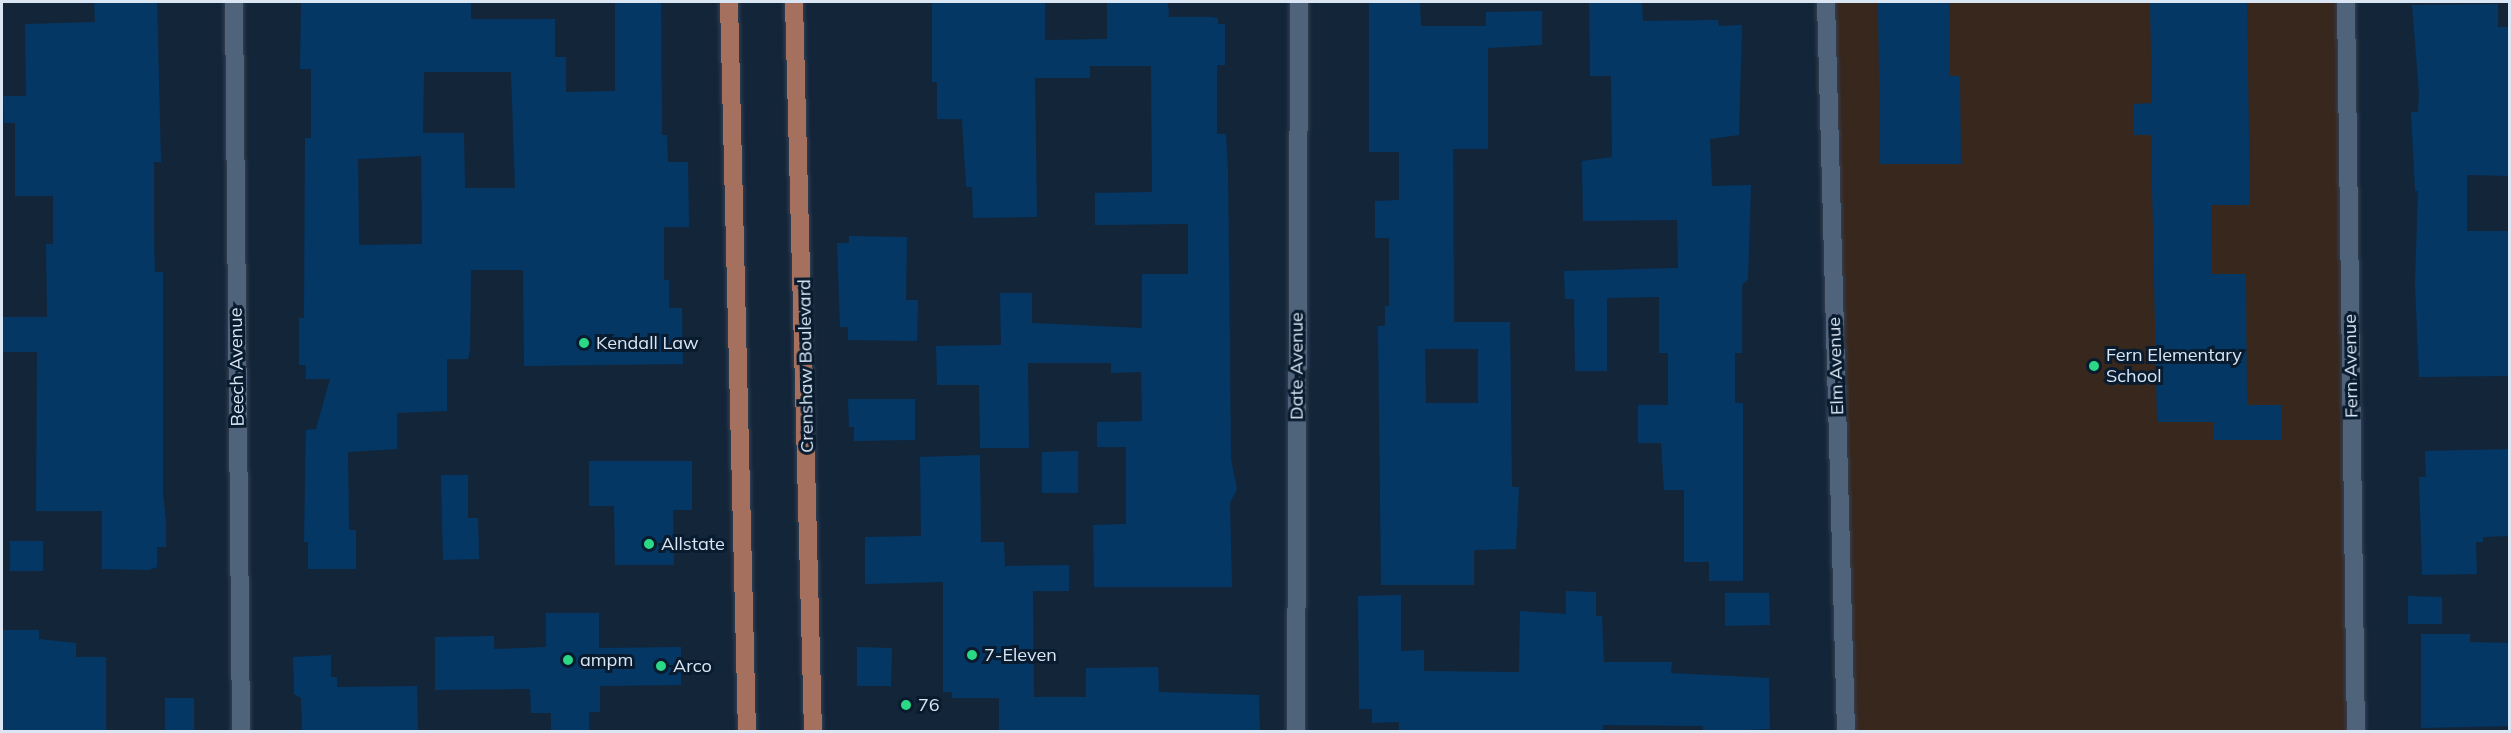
<!DOCTYPE html>
<style>
body{margin:0}
#map{position:relative;width:2511px;height:733px;overflow:hidden;background:#132539;font-family:Mulish,sans-serif}
div>[style]{position:absolute}
.education>*{inset:0;background:#37271d}
.building>*{inset:0;background:#053765}
.roads{filter:drop-shadow(0 0 2px #354153) drop-shadow(0 0 2px #354153)}
.minor>*{height:18px;margin:-9px;padding:0 9px;transform-origin:9px;border-radius:9px;background:#4f637b}
.major>*{height:18px;margin:-9px;padding:0 9px;transform-origin:9px;border-radius:9px;background:#a5715e}
.dots>*{width:16px;height:16px;translate:-50% -50%;box-sizing:border-box;border:3px solid #091b2f;border-radius:50%}
span{translate:-50% -50%;white-space:nowrap;text-align:center;line-height:1.15;-webkit-text-stroke:6px #091b2f;paint-order:stroke}
.poi-label{font-size:18px;color:#dae6f4}
.left{translate:0 -50%;text-align:left}
.street-label{font-size:18px;color:#dae6f4}
.frame{position:absolute;inset:0;border:3px solid #dae6f4;pointer-events:none}
</style>
<div id="map">
<div class="education">
<i style="clip-path:polygon(1826px 2px,2346px 2px,2356px 731px,1846px 731px)"></i>
</div>
<div class="building">
<i style="clip-path:polygon(94px 2px,157px 2px,161px 162px,154px 162px,154px 235px,155px 272px,163px 272px,163px 494px,166px 521px,166px 547px,157px 547px,157px 567px,149px 570px,102px 569px,102px 511px,36px 511px,37px 352px,2px 352px,2px 317px,47px 317px,46px 244px,53px 244px,53px 196px,15px 196px,15px 123px,4px 123px,3px 96px,26px 96px,25px 24px,95px 22px)"></i>
<i style="clip-path:polygon(evenodd,301px 2px,471px 2px,471px 19px,555px 19px,555px 57px,566px 57px,566px 92px,615px 91px,615px 2px,661px 2px,662px 135px,667px 135px,668px 162px,688px 162px,689px 227px,664px 227px,664px 280px,669px 280px,669px 308px,682px 308px,683px 364px,524px 366px,523px 270px,471px 270px,470px 350px,468px 359px,447px 359px,447px 411px,397px 413px,397px 449px,348px 452px,349px 530px,356px 530px,356px 569px,308px 569px,308px 542px,304px 542px,306px 430px,316px 429px,330px 379px,306px 379px,306px 365px,299px 365px,299px 318px,304px 318px,305px 138px,311px 138px,311px 69px,300px 69px,301px 2px,424px 72px,511px 72px,515px 188px,465px 188px,464px 133px,423px 133px,424px 72px,301px 2px,421px 156px,422px 244px,359px 245px,358px 159px,421px 156px)"></i>
<i style="clip-path:polygon(932px 2px,1045px 2px,1045px 40px,1107px 39px,1107px 2px,1168px 2px,1169px 17px,1211px 17px,1218px 18px,1218px 24px,1225px 24px,1225px 65px,1217px 65px,1217px 134px,1226px 134px,1228px 171px,1231px 459px,1237px 489px,1230px 503px,1232px 587px,1094px 587px,1093px 525px,1126px 524px,1126px 447px,1097px 447px,1097px 422px,1142px 421px,1141px 372px,1111px 373px,1111px 363px,1028px 363px,1029px 448px,980px 448px,979px 385px,937px 385px,936px 346px,1001px 345px,1000px 293px,1032px 293px,1032px 323px,1142px 328px,1142px 274px,1188px 274px,1188px 224px,1095px 225px,1095px 193px,1152px 192px,1151px 66px,1090px 66px,1090px 78px,1035px 78px,1037px 217px,973px 218px,972px 187px,966px 187px,962px 119px,937px 119px,937px 82px,932px 82px)"></i>
<i style="clip-path:polygon(evenodd,1369px 2px,1420px 2px,1421px 26px,1486px 26px,1486px 12px,1542px 11px,1542px 45px,1488px 48px,1488px 149px,1453px 149px,1454px 322px,1510px 322px,1512px 487px,1519px 487px,1516px 549px,1474px 550px,1474px 585px,1381px 585px,1378px 326px,1385px 326px,1385px 306px,1389px 306px,1389px 238px,1375px 238px,1375px 201px,1399px 200px,1399px 152px,1369px 152px,1369px 2px,1425px 349px,1478px 349px,1478px 403px,1426px 403px,1425px 349px)"></i>
<i style="clip-path:polygon(1589px 2px,1642px 2px,1643px 21px,1718px 20px,1719px 26px,1742px 25px,1739px 135px,1710px 139px,1712px 186px,1751px 185px,1748px 279px,1742px 285px,1742px 353px,1735px 353px,1735px 403px,1743px 403px,1743px 581px,1709px 581px,1709px 562px,1684px 562px,1684px 490px,1664px 490px,1661px 443px,1638px 443px,1638px 405px,1668px 405px,1668px 353px,1659px 353px,1659px 297px,1607px 298px,1607px 371px,1575px 371px,1574px 299px,1565px 299px,1564px 271px,1678px 268px,1677px 220px,1583px 221px,1582px 161px,1612px 157px,1611px 76px,1590px 76px)"></i>
<i style="clip-path:polygon(1878px 2px,1949px 2px,1950px 76px,1960px 76px,1961px 164px,1880px 164px)"></i>
<i style="clip-path:polygon(2150px 2px,2247px 2px,2250px 205px,2211px 205px,2212px 274px,2246px 274px,2247px 405px,2282px 405px,2282px 440px,2213px 440px,2213px 422px,2157px 422px,2151px 135px,2133px 135px,2133px 104px,2152px 103px)"></i>
<i style="clip-path:polygon(2498px 4px,2498px 27px,2509px 27px,2510px 176px,2467px 175px,2467px 231px,2510px 231px,2510px 376px,2419px 377px,2415px 283px,2418px 191px,2415px 191px,2411px 112px,2418px 112px,2419px 92px,2412px 5px)"></i>
<i style="clip-path:polygon(849px 236px,907px 237px,906px 300px,918px 300px,917px 341px,848px 340px,848px 327px,840px 327px,837px 243px,849px 243px)"></i>
<i style="clip-path:polygon(848px 399px,915px 399px,915px 440px,854px 441px,854px 427px,849px 427px)"></i>
<i style="clip-path:polygon(2510px 449px,2510px 536px,2483px 537px,2483px 542px,2476px 542px,2477px 574px,2422px 575px,2419px 477px,2426px 477px,2425px 451px)"></i>
<i style="clip-path:polygon(1078px 451px,1078px 493px,1042px 493px,1042px 452px)"></i>
<i style="clip-path:polygon(980px 455px,981px 542px,1004px 542px,1005px 566px,1069px 565px,1069px 591px,1033px 591px,1034px 697px,1086px 697px,1086px 668px,1158px 667px,1159px 692px,1259px 695px,1260px 732px,999px 732px,999px 698px,952px 698px,952px 692px,943px 692px,943px 582px,865px 584px,865px 537px,921px 536px,920px 457px)"></i>
<i style="clip-path:polygon(589px 461px,692px 461px,692px 510px,673px 510px,674px 565px,615px 565px,614px 506px,589px 506px)"></i>
<i style="clip-path:polygon(441px 475px,468px 475px,468px 518px,478px 518px,479px 559px,443px 560px)"></i>
<i style="clip-path:polygon(10px 541px,43px 541px,43px 571px,10px 571px)"></i>
<i style="clip-path:polygon(1566px 591px,1596px 592px,1596px 616px,1602px 616px,1604px 662px,1672px 662px,1671px 673px,1769px 678px,1770px 729px,1703px 732px,1703px 726px,1603px 725px,1603px 732px,1399px 732px,1399px 722px,1372px 723px,1372px 709px,1359px 709px,1358px 596px,1401px 595px,1401px 651px,1424px 650px,1424px 671px,1519px 672px,1520px 611px,1566px 614px)"></i>
<i style="clip-path:polygon(1725px 593px,1769px 593px,1770px 625px,1725px 626px)"></i>
<i style="clip-path:polygon(2408px 596px,2442px 597px,2442px 624px,2408px 624px)"></i>
<i style="clip-path:polygon(546px 613px,599px 613px,599px 648px,681px 647px,681px 685px,600px 686px,600px 712px,589px 712px,589px 732px,551px 732px,551px 713px,531px 713px,530px 689px,435px 690px,435px 637px,494px 636px,494px 649px,546px 647px)"></i>
<i style="clip-path:polygon(2px 630px,39px 630px,39px 639px,76px 643px,76px 657px,106px 657px,106px 732px,2px 732px)"></i>
<i style="clip-path:polygon(2421px 634px,2470px 634px,2470px 642px,2510px 643px,2510px 726px,2421px 728px)"></i>
<i style="clip-path:polygon(857px 647px,892px 648px,891px 686px,857px 686px)"></i>
<i style="clip-path:polygon(331px 655px,331px 677px,337px 677px,337px 687px,417px 686px,418px 732px,302px 732px,301px 698px,294px 694px,293px 657px)"></i>
<i style="clip-path:polygon(165px 698px,194px 698px,194px 732px,165px 732px)"></i>
</div>
<div class="roads">
<div class="minor">
<i style="left:234px;top:2px;width:730px;rotate:89.45deg"></i>
<i style="left:1826px;top:2px;width:730px;rotate:88.43deg"></i>
<i style="left:2346px;top:2px;width:730px;rotate:89.22deg"></i>
<i style="left:1296px;top:732px;width:730px;rotate:-89.76deg"></i>
</div>
<div class="major">
<i style="left:729px;top:2px;width:730px;rotate:88.59deg"></i>
<i style="left:794px;top:2px;width:730px;rotate:88.51deg"></i>
</div>
</div>
<div class="dots">
<i style="left:584px;top:343px;background:#2ad885"></i>
<i style="left:2094px;top:366px;background:#2ad885"></i>
<i style="left:649px;top:544px;background:#2ad885"></i>
<i style="left:972px;top:655px;background:#2ad885"></i>
<i style="left:568px;top:660px;background:#2ad885"></i>
<i style="left:661px;top:666px;background:#2ad885"></i>
<i style="left:906px;top:705px;background:#2ad885"></i>
</div>
<div class="poi-label">
<span class="left" style="left:596px;top:343px">Kendall Law</span>
<span class="left" style="left:2106px;top:366px">Fern Elementary<br>School</span>
<span class="left" style="left:661px;top:544px">Allstate</span>
<span class="left" style="left:984px;top:655px">7-Eleven</span>
<span class="left" style="left:580px;top:660px">ampm</span>
<span class="left" style="left:673px;top:666px">Arco</span>
<span class="left" style="left:918px;top:705px">76</span>
</div>
<div class="street-label">
<span style="left:806px;top:366px;rotate:-91deg">Crenshaw Boulevard</span>
<span style="left:1297px;top:366px;rotate:-90deg">Date Avenue</span>
<span style="left:1836px;top:366px;rotate:-92deg">Elm Avenue</span>
<span style="left:2351px;top:366px;rotate:-91deg">Fern Avenue</span>
<span style="left:237px;top:367px;rotate:-91deg">Beech Avenue</span>
</div>
<div class="frame"></div>
</div>
